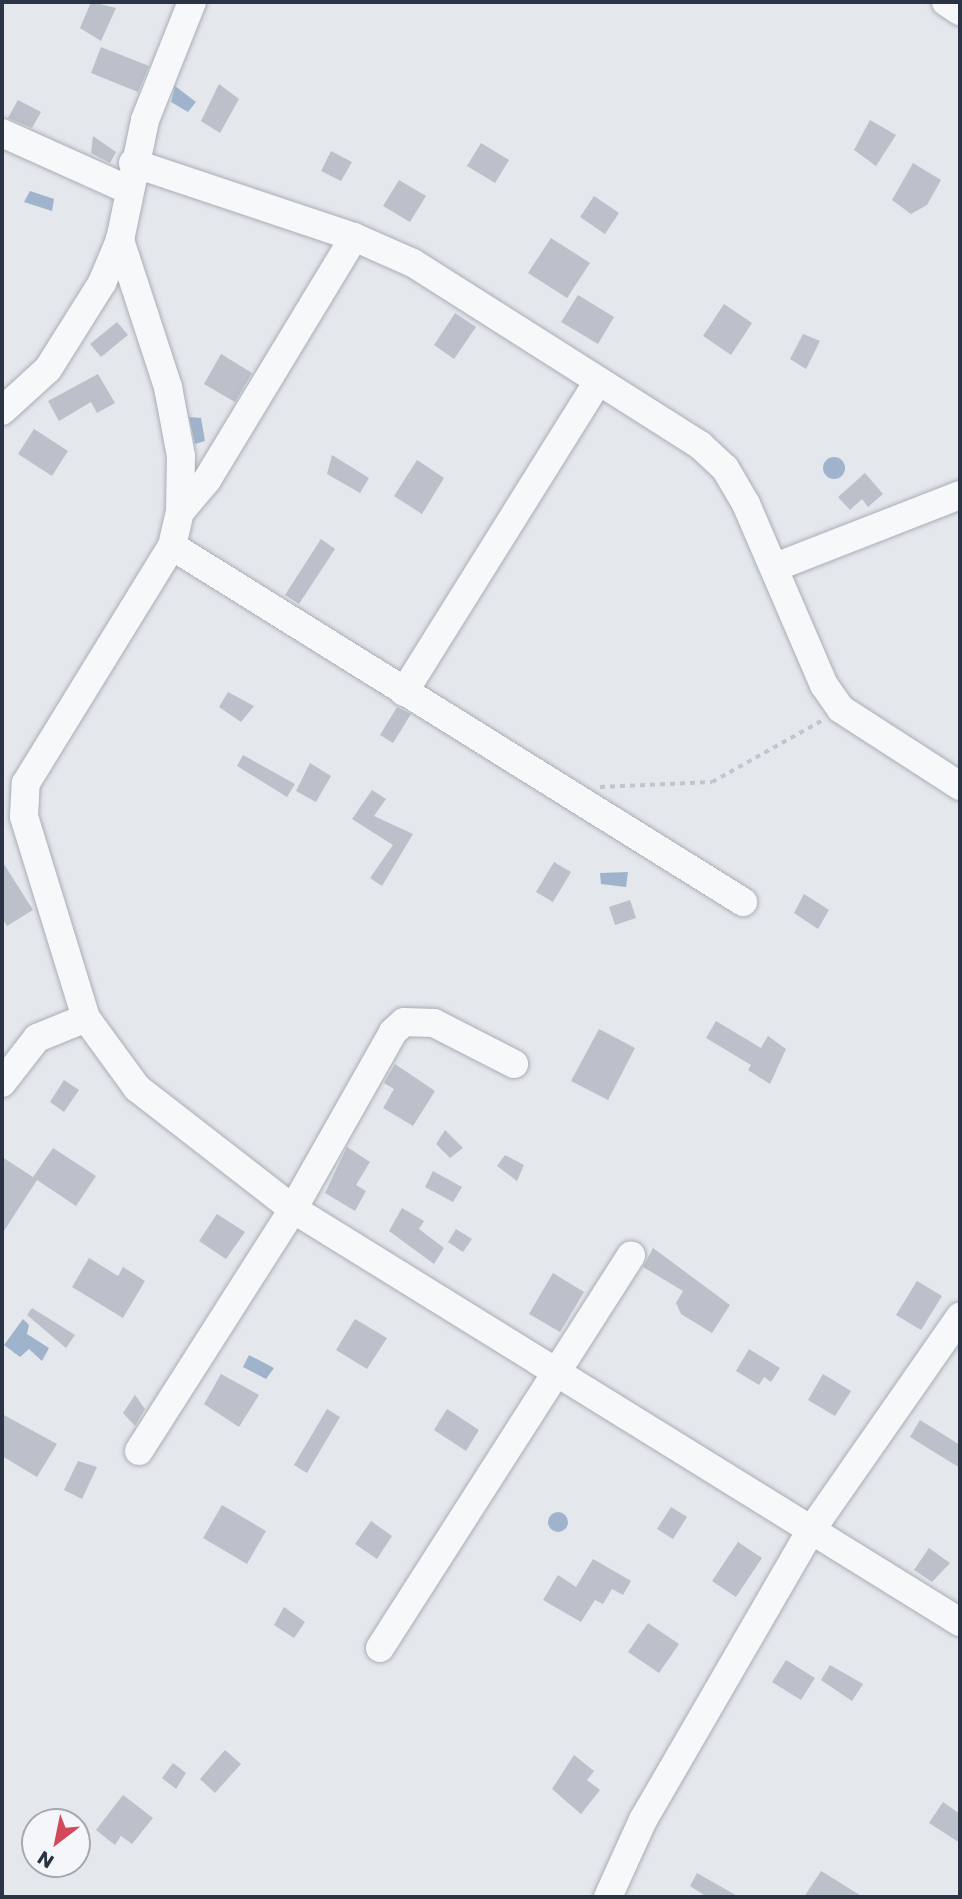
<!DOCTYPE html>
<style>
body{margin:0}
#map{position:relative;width:962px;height:1899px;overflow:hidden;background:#e4e7ec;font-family:Poppins,sans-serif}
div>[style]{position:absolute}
.water>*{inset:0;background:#9fb4cc}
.round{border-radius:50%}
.building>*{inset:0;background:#bbc0ca}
.path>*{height:3.5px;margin-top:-1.75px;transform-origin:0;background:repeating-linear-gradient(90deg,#c2c5cb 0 5px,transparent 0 10px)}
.roads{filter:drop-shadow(0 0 2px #a9aeb7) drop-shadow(0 0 2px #a9aeb7)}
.minor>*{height:28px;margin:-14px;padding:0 14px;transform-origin:14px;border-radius:14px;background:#f7f8fa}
span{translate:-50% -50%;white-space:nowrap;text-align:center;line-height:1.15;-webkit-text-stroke:6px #f4f6f9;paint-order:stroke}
.frame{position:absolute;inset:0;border:4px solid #2b3445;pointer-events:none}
.north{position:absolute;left:21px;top:1808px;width:70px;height:70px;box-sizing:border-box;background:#f4f6f9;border:2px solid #a4a8b1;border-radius:50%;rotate:212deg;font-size:19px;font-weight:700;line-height:28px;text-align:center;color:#2b3445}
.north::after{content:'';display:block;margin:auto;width:24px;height:32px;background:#d1495b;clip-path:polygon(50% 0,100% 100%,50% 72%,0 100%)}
</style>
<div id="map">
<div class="water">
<i style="clip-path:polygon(175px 86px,196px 102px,188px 112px,171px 102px)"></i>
<i style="clip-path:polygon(30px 191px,54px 199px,52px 211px,24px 202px)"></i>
<i style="clip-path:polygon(189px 417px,201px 418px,205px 441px,195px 444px)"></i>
<i class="round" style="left:823px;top:457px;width:22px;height:22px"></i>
<i style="clip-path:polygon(628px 872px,626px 887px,601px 884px,600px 873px)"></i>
<i style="clip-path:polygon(23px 1319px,29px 1325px,27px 1334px,49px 1348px,42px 1361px,29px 1349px,20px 1357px,4px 1345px)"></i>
<i style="clip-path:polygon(249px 1355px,274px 1368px,266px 1379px,243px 1367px)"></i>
<i class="round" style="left:548px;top:1512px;width:20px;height:20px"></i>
</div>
<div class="building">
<i style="clip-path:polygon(91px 2px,116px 8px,101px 41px,80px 28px)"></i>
<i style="clip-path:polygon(101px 47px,149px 66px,138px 92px,91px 73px)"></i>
<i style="clip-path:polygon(219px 84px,239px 99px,220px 133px,201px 121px)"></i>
<i style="clip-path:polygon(18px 100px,41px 112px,32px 128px,8px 118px)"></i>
<i style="clip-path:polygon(870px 120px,896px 135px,876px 166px,854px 150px)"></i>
<i style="clip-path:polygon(93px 136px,116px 152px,110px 163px,91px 153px)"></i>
<i style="clip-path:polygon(481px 143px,509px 160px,495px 183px,467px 166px)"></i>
<i style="clip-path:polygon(331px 151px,352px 162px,341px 181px,321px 171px)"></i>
<i style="clip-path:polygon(913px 163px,941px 180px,927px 205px,911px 214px,892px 200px)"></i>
<i style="clip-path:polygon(399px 180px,426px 196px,410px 222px,383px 206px)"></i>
<i style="clip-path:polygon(594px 196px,619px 213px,605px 234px,580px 217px)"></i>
<i style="clip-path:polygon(551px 238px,590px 263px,567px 298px,528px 273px)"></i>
<i style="clip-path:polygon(578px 295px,614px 317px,598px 344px,561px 322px)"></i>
<i style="clip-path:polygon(724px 304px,752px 323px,731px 355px,703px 336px)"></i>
<i style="clip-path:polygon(455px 313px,476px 327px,454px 359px,434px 345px)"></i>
<i style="clip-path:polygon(117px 322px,128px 335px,101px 357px,90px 344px)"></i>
<i style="clip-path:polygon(803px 334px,820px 341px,806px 369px,790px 359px)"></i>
<i style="clip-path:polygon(221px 354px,252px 373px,235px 402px,204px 384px)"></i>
<i style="clip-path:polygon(98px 374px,115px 403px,97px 413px,91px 402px,59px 421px,48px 401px)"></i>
<i style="clip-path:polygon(34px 429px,68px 451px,52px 476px,18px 454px)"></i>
<i style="clip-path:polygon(332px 455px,369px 478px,360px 493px,327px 474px)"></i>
<i style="clip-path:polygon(417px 460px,444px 478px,422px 514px,394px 496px)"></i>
<i style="clip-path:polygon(865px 473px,883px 494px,868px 507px,862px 499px,850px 510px,838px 497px)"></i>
<i style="clip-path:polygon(321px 539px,335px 549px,299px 604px,285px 595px)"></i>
<i style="clip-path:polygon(228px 692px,254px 706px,241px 722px,219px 707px)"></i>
<i style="clip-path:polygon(397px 707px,411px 714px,393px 743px,380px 735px)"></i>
<i style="clip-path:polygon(243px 755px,295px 784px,287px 797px,237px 766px)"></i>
<i style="clip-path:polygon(310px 763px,331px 776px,316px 802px,296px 791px)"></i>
<i style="clip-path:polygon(372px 790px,386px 799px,374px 816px,413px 834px,382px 886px,370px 878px,393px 845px,352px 819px)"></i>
<i style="clip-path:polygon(2px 861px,33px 910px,7px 926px,2px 918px)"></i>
<i style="clip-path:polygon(554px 862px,571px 872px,553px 902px,536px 892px)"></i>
<i style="clip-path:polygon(804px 894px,829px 910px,818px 929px,794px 913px)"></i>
<i style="clip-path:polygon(630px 900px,636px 918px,615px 925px,609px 907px)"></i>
<i style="clip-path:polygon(716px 1021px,761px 1048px,768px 1036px,786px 1049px,770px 1084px,748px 1070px,751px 1065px,706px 1038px)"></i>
<i style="clip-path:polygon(599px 1029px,635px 1048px,608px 1100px,571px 1081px)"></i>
<i style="clip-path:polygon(395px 1064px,435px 1091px,413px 1126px,383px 1108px,394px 1089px,384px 1083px)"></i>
<i style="clip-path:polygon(64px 1080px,79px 1090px,64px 1112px,50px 1102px)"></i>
<i style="clip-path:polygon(445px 1130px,463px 1148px,450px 1158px,436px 1144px)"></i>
<i style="clip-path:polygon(347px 1147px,370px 1162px,356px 1185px,366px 1191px,355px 1211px,325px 1193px)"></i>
<i style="clip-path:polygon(53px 1148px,96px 1176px,76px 1206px,37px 1180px,2px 1234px,2px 1157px,33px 1177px)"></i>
<i style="clip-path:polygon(505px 1155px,524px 1165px,517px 1181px,497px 1166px)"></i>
<i style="clip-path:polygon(433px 1171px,462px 1187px,453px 1202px,425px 1187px)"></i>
<i style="clip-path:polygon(402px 1208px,424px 1221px,419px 1229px,444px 1248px,434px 1264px,389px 1231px)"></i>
<i style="clip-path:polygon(217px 1214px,245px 1232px,226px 1259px,199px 1241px)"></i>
<i style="clip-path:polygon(456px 1229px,472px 1239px,463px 1252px,448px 1242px)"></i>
<i style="clip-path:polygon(653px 1248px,730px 1305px,712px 1333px,681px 1314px,676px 1303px,683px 1291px,643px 1267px)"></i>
<i style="clip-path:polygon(89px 1258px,118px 1276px,123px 1267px,145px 1281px,123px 1318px,72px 1287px)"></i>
<i style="clip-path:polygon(553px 1273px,584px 1292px,560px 1332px,529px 1314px)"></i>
<i style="clip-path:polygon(917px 1281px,942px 1296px,921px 1330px,896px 1315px)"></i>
<i style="clip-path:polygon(32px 1308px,75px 1335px,66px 1348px,27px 1315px)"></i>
<i style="clip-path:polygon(355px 1319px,387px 1338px,367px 1369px,336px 1350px)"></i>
<i style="clip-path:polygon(749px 1349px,780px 1368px,771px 1382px,764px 1377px,759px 1385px,736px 1371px)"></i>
<i style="clip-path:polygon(221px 1374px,259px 1395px,239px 1427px,204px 1404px)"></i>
<i style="clip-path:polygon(823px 1374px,851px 1391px,835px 1416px,808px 1400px)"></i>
<i style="clip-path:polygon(135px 1395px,145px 1409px,135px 1426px,123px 1413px)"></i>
<i style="clip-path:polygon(327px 1409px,340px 1417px,307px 1473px,294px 1465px)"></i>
<i style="clip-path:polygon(447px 1409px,479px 1430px,466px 1451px,434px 1430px)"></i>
<i style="clip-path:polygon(2px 1414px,57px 1444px,37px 1477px,2px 1456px)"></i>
<i style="clip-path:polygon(920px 1420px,960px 1445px,960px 1468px,910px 1437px)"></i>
<i style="clip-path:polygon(78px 1461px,97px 1467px,82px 1499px,64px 1490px)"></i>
<i style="clip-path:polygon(222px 1505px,266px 1531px,247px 1564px,203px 1538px)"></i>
<i style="clip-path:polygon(671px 1507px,687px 1517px,673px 1539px,657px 1529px)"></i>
<i style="clip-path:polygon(371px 1521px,392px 1536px,377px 1559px,355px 1544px)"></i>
<i style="clip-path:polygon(738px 1542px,762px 1558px,736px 1597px,712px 1581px)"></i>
<i style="clip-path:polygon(929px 1548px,950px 1563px,932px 1582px,914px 1570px)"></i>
<i style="clip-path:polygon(593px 1559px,631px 1581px,623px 1595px,612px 1589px,603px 1604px,595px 1600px,581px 1622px,543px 1600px,558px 1575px,576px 1587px)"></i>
<i style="clip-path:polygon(284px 1607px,305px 1622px,294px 1638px,274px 1625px)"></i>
<i style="clip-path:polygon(648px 1623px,679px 1644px,659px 1673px,628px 1652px)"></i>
<i style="clip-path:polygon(786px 1660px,815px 1678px,801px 1700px,772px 1682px)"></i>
<i style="clip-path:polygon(830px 1665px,863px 1684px,852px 1701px,821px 1680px)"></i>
<i style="clip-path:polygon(225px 1750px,241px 1764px,215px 1793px,200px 1779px)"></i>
<i style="clip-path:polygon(574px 1755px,594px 1771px,587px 1780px,600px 1790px,581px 1814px,552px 1789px)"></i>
<i style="clip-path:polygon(173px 1763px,186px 1773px,176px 1789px,162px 1778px)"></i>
<i style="clip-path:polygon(123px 1795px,153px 1818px,132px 1844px,121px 1836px,115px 1845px,96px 1830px)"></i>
<i style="clip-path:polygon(943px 1802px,960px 1814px,960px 1843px,929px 1823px)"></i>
<i style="clip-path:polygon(821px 1871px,863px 1897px,804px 1897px)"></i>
<i style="clip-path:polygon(697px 1873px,739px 1897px,707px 1897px,690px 1886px)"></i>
</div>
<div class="path">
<i style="left:600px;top:787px;width:112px;rotate:-2.6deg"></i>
<i style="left:712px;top:782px;width:125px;rotate:-29.2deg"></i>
</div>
<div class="roads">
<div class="minor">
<i style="left:946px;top:2px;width:17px;rotate:33deg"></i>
<i style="left:2px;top:133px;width:139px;rotate:24.2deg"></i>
<i style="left:133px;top:163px;width:233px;rotate:18.5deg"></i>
<i style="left:354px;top:237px;width:64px;rotate:23.8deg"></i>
<i style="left:413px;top:263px;width:340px;rotate:32.4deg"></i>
<i style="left:700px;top:445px;width:34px;rotate:43deg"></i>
<i style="left:725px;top:468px;width:42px;rotate:59.7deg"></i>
<i style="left:746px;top:504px;width:197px;rotate:66.7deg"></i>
<i style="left:824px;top:685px;width:29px;rotate:55deg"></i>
<i style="left:841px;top:709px;width:142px;rotate:32.9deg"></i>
<i style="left:2px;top:411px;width:62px;rotate:-42.4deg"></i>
<i style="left:48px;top:369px;width:102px;rotate:-57.9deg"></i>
<i style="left:102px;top:283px;width:47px;rotate:-67.3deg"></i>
<i style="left:120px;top:240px;width:123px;rotate:-78.2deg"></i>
<i style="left:145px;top:120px;width:127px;rotate:-68.3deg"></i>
<i style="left:180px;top:512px;width:42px;rotate:-49.8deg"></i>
<i style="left:207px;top:480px;width:284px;rotate:-58.8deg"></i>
<i style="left:172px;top:546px;width:673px;rotate:31.94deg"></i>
<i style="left:778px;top:566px;width:195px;rotate:-21.3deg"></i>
<i style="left:404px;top:692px;width:364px;rotate:-58deg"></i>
<i style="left:86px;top:1018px;width:87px;rotate:53.9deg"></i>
<i style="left:137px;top:1088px;width:197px;rotate:37.8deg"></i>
<i style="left:293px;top:1209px;width:785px;rotate:31.77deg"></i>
<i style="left:2px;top:1083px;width:57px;rotate:-52.1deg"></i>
<i style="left:37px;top:1038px;width:53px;rotate:-22.2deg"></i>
<i style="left:86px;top:1018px;width:211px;rotate:-107.1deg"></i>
<i style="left:24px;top:816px;width:33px;rotate:-87deg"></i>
<i style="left:26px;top:783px;width:278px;rotate:-58.4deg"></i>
<i style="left:172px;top:546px;width:35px;rotate:-77deg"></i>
<i style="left:180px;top:512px;width:56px;rotate:-89deg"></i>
<i style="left:181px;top:456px;width:70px;rotate:-100.7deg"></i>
<i style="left:168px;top:387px;width:155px;rotate:-108.1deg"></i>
<i style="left:139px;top:1451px;width:287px;rotate:-57.5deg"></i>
<i style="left:293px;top:1209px;width:203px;rotate:-60.5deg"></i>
<i style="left:393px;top:1032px;width:15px;rotate:-42deg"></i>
<i style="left:404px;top:1022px;width:30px;rotate:2deg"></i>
<i style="left:434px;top:1023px;width:90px;rotate:27.1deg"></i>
<i style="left:380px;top:1648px;width:466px;rotate:-57.4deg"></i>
<i style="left:608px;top:1897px;width:85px;rotate:-65.6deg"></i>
<i style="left:643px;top:1820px;width:337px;rotate:-59.9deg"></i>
<i style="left:812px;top:1529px;width:259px;rotate:-55.1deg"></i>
</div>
</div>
<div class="frame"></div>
<div class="north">N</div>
</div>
